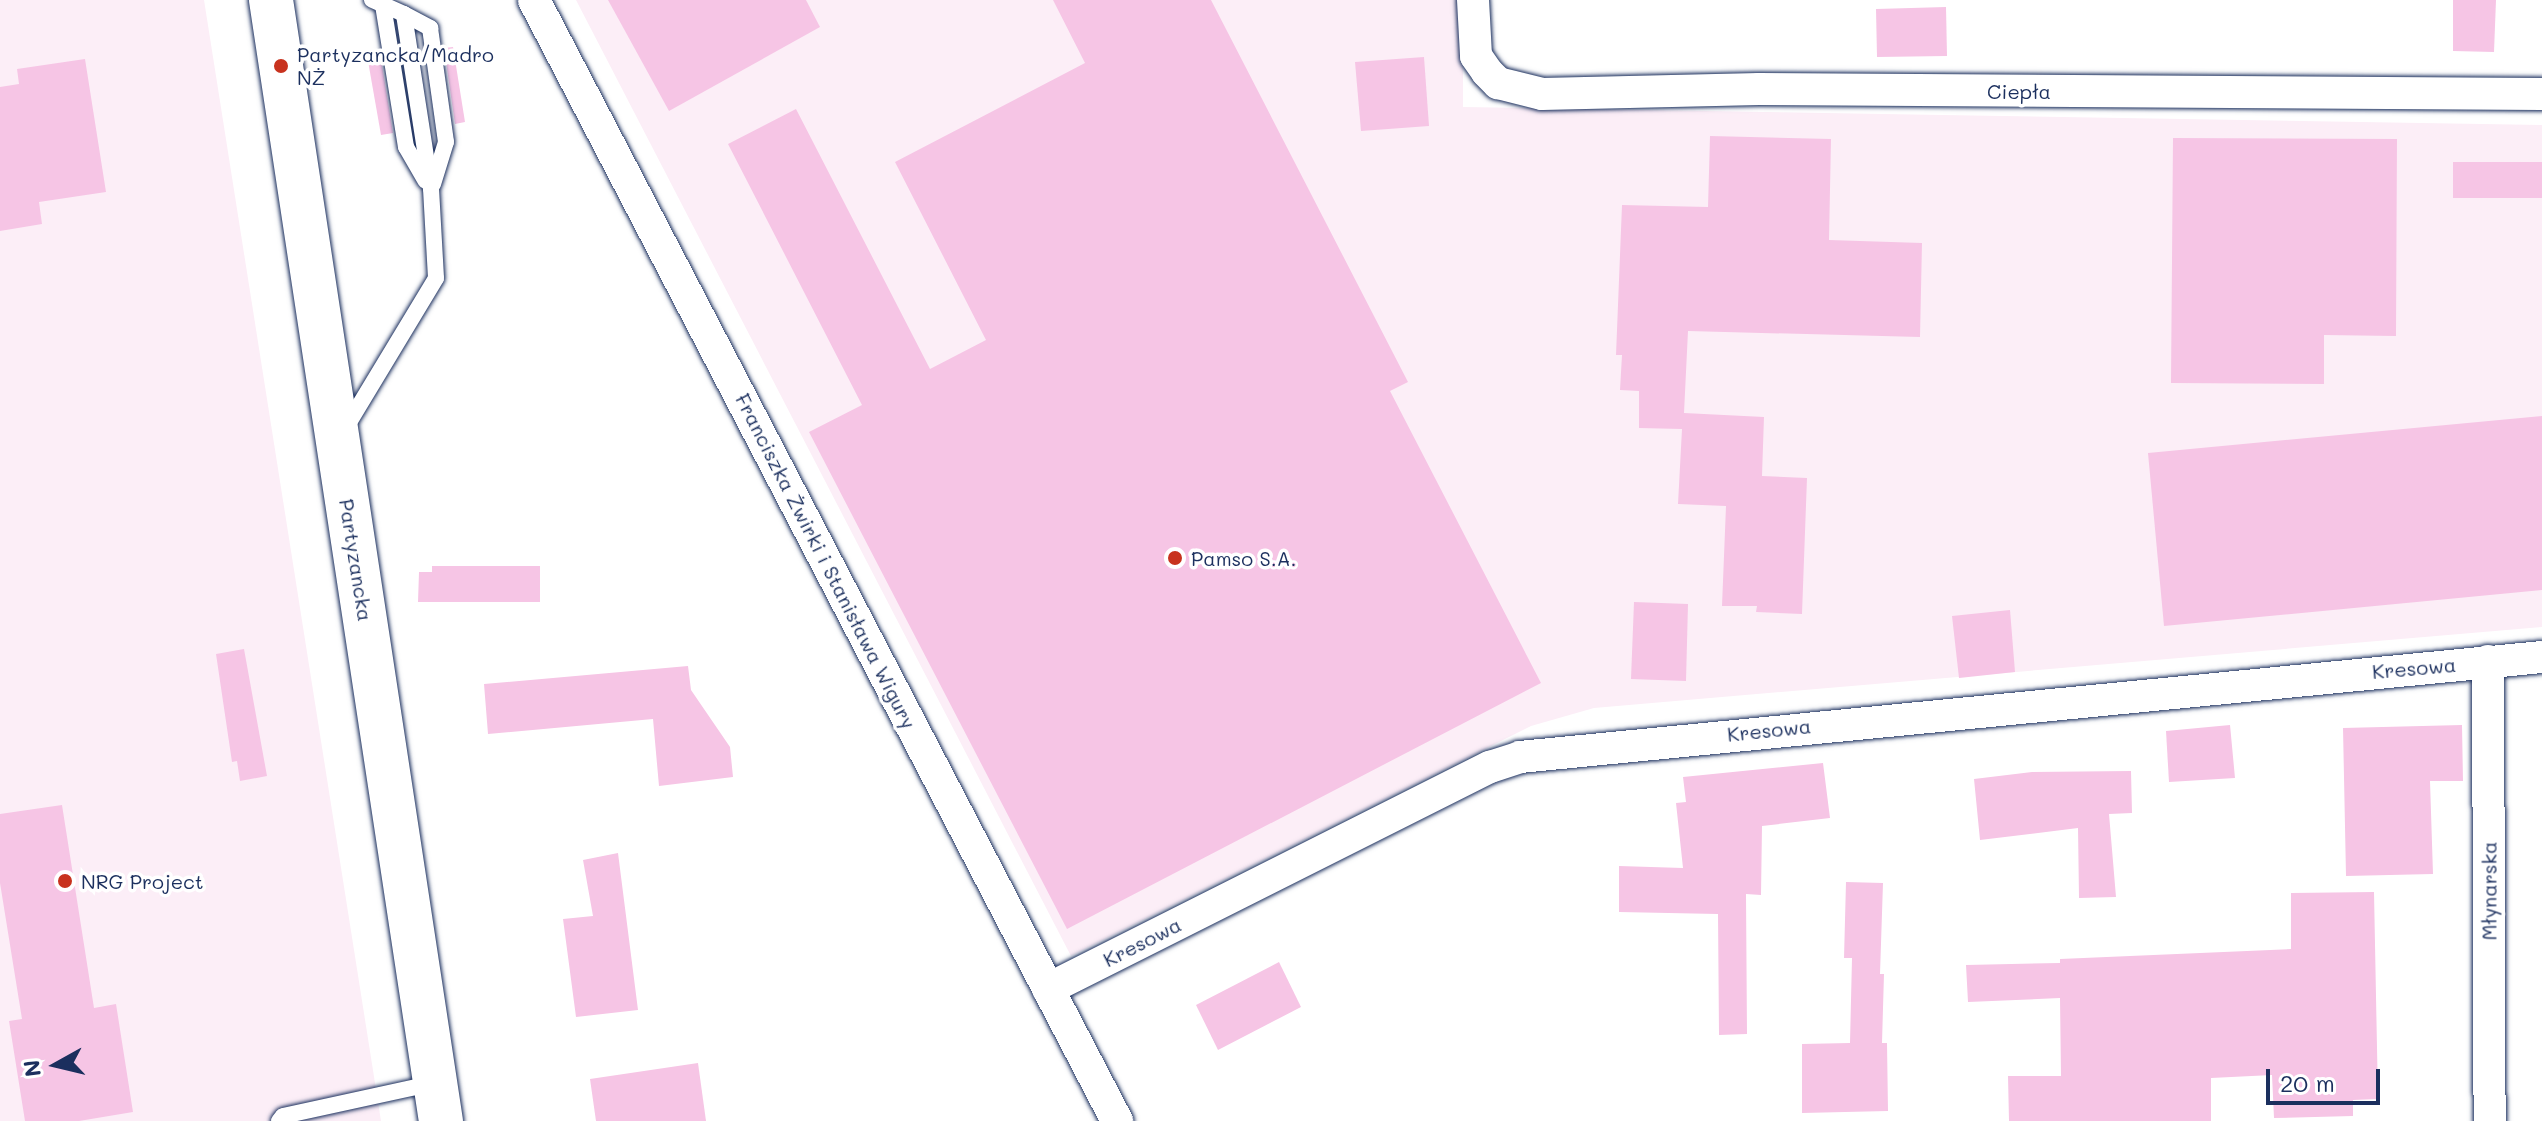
<!DOCTYPE html>
<meta charset="utf-8">
<style>
body{margin:0}
#map{position:relative;width:2542px;height:1121px;overflow:hidden;background:#fff;font-family:Mali,sans-serif}
div>[style]{position:absolute}
.built>*{inset:0;background:#fceef7}
.building>*{inset:0;background:#f6c5e5}
.roads{filter:drop-shadow(0 0 2px #1b2f5e) drop-shadow(0 0 2px #1b2f5e)}
.lane>*{height:16px;margin:-8px;padding:0 8px;transform-origin:8px;border-radius:8px;background:#fff}
.street>*{height:32px;margin:-16px;padding:0 16px;transform-origin:16px;border-radius:16px;background:#fff}
.secondary>*{height:44px;margin:-22px;padding:0 22px;transform-origin:22px;border-radius:22px;background:#fff}
.dots>*{width:22px;height:22px;translate:-50% -50%;box-sizing:border-box;border:4px solid #fff;border-radius:50%}
span{translate:-50% -50%;white-space:nowrap;text-align:center;line-height:1.15;-webkit-text-stroke:7px #fff;paint-order:stroke}
.poi-label{font-size:20px;color:#1b2f5e}
.left{translate:0 -50%;text-align:left}
.street-label{font-size:20px;color:#1b2f5e}
.north{position:absolute;left:16px;top:1025px;width:80px;height:80px;-webkit-text-stroke:6px #fff;paint-order:stroke;rotate:262deg;font-size:22px;font-weight:700;line-height:32px;text-align:center;color:#1b2f5e}
.north::after{content:'';display:block;margin:auto;width:28px;height:36px;background:#1b2f5e;clip-path:polygon(50% 0,100% 100%,50% 72%,0 100%)}
.scale{position:absolute;left:2266px;top:1069px;width:114px;height:36px;box-sizing:border-box;border:4px solid #1b2f5e;border-top:0;padding-left:10px;font-size:24px;line-height:28px;white-space:nowrap;color:#1b2f5e;-webkit-text-stroke:6px #fff;paint-order:stroke}
</style>
<div id="map">
<div class="built">
<i style="clip-path:polygon(0 0,204px 0,381px 1121px,0 1121px)"></i>
<i style="clip-path:polygon(576px 0,1463px 0,1463px 107px,2542px 125px,2542px 627px,1594px 708px,1531px 726px,1071px 956px)"></i>
</div>
<div class="building">
<i style="clip-path:polygon(608px 0,806px 0,820px 27px,669px 111px)"></i>
<i style="clip-path:polygon(1053px 0,1211px 0,1408px 382px,1390px 391px,1541px 683px,1067px 929px,809px 432px,862px 405px,728px 144px,796px 109px,930px 369px,986px 340px,895px 162px,1085px 63px)"></i>
<i style="clip-path:polygon(2453px 0,2496px 0,2494px 52px,2453px 51px)"></i>
<i style="clip-path:polygon(1946px 7px,1947px 56px,1877px 57px,1876px 9px)"></i>
<i style="clip-path:polygon(453px 47px,465px 122px,455px 124px,444px 48px)"></i>
<i style="clip-path:polygon(1424px 57px,1429px 126px,1361px 131px,1355px 62px)"></i>
<i style="clip-path:polygon(85px 59px,106px 192px,39px 202px,42px 224px,0 231px,0 87px,19px 84px,17px 69px)"></i>
<i style="clip-path:polygon(381px 59px,393px 133px,381px 135px,368px 61px)"></i>
<i style="clip-path:polygon(1710px 136px,1831px 139px,1829px 240px,1922px 243px,1920px 337px,1688px 331px,1684px 413px,1764px 417px,1762px 476px,1807px 478px,1802px 614px,1756px 612px,1757px 606px,1722px 606px,1726px 506px,1678px 504px,1682px 429px,1639px 428px,1639px 391px,1620px 390px,1622px 355px,1616px 355px,1622px 205px,1708px 207px)"></i>
<i style="clip-path:polygon(2173px 138px,2397px 139px,2396px 336px,2324px 335px,2324px 384px,2171px 383px)"></i>
<i style="clip-path:polygon(2453px 162px,2542px 162px,2542px 198px,2453px 198px)"></i>
<i style="clip-path:polygon(2542px 416px,2542px 590px,2164px 626px,2148px 453px)"></i>
<i style="clip-path:polygon(432px 566px,540px 566px,540px 602px,418px 602px,419px 572px,432px 572px)"></i>
<i style="clip-path:polygon(1634px 602px,1688px 604px,1686px 681px,1631px 679px)"></i>
<i style="clip-path:polygon(2010px 610px,2015px 672px,1959px 678px,1952px 616px)"></i>
<i style="clip-path:polygon(244px 649px,267px 776px,240px 781px,237px 761px,232px 762px,216px 654px)"></i>
<i style="clip-path:polygon(688px 666px,691px 690px,730px 747px,733px 777px,659px 786px,653px 719px,488px 734px,484px 684px)"></i>
<i style="clip-path:polygon(2230px 725px,2235px 778px,2169px 782px,2166px 731px)"></i>
<i style="clip-path:polygon(2462px 725px,2463px 781px,2430px 781px,2433px 874px,2346px 876px,2343px 728px)"></i>
<i style="clip-path:polygon(1823px 763px,1830px 818px,1762px 826px,1761px 895px,1746px 894px,1747px 1034px,1719px 1035px,1718px 914px,1619px 912px,1619px 866px,1683px 868px,1676px 803px,1686px 802px,1683px 777px)"></i>
<i style="clip-path:polygon(2131px 771px,2132px 813px,2109px 814px,2116px 897px,2079px 898px,2078px 828px,1980px 840px,1974px 779px,2032px 772px)"></i>
<i style="clip-path:polygon(62px 805px,94px 1008px,116px 1004px,133px 1112px,79px 1121px,25px 1121px,9px 1021px,22px 1019px,0 883px,0 814px)"></i>
<i style="clip-path:polygon(618px 853px,638px 1010px,576px 1017px,563px 919px,593px 916px,583px 860px)"></i>
<i style="clip-path:polygon(1846px 882px,1883px 883px,1880px 974px,1884px 974px,1882px 1043px,1887px 1043px,1888px 1111px,1802px 1113px,1802px 1044px,1850px 1043px,1852px 958px,1844px 958px)"></i>
<i style="clip-path:polygon(2374px 892px,2378px 1099px,2353px 1100px,2353px 1116px,2274px 1118px,2272px 1075px,2211px 1078px,2211px 1121px,2009px 1121px,2008px 1076px,2061px 1076px,2060px 998px,1968px 1002px,1966px 965px,2060px 963px,2060px 959px,2291px 949px,2291px 893px)"></i>
<i style="clip-path:polygon(1279px 962px,1301px 1007px,1218px 1050px,1196px 1005px)"></i>
<i style="clip-path:polygon(698px 1063px,706px 1121px,596px 1121px,590px 1079px)"></i>
</div>
<div class="roads">
<div class="lane">
<i style="left:383px;top:5px;width:144px;rotate:80.8deg"></i>
<i style="left:406px;top:147px;width:39px;rotate:60deg"></i>
<i style="left:404px;top:14px;width:30px;rotate:28deg"></i>
<i style="left:430px;top:28px;width:115px;rotate:82deg"></i>
<i style="left:446px;top:142px;width:44px;rotate:107.2deg"></i>
<i style="left:345px;top:429px;width:176px;rotate:-58.9deg"></i>
<i style="left:436px;top:278px;width:89px;rotate:-93.2deg"></i>
<i style="left:431px;top:189px;width:177px;rotate:-98.8deg"></i>
<i style="left:404px;top:14px;width:35px;rotate:-156deg"></i>
<i style="left:279px;top:1121px;width:6px;rotate:-51deg"></i>
<i style="left:283px;top:1116px;width:155px;rotate:-12.3deg"></i>
</div>
<div class="street">
<i style="left:534px;top:0;width:1264px;rotate:62.52deg"></i>
<i style="left:1473px;top:0;width:56px;rotate:86.9deg"></i>
<i style="left:1476px;top:56px;width:19px;rotate:55deg"></i>
<i style="left:1487px;top:72px;width:16px;rotate:45deg"></i>
<i style="left:1498px;top:83px;width:45px;rotate:14deg"></i>
<i style="left:1542px;top:94px;width:217px;rotate:-1.3deg"></i>
<i style="left:1759px;top:89px;width:783px;rotate:0.37deg"></i>
<i style="left:2488px;top:661px;width:460px;rotate:89.8deg"></i>
<i style="left:1048px;top:989px;width:495px;rotate:-26.7deg"></i>
<i style="left:1490px;top:767px;width:32px;rotate:-18deg"></i>
<i style="left:1520px;top:757px;width:1027px;rotate:-5.59deg"></i>
</div>
<div class="secondary">
<i style="left:271px;top:0;width:1134px;rotate:81.38deg"></i>
</div>
</div>
<div class="dots">
<i style="left:281px;top:66px;background:#c8321e"></i>
<i style="left:1175px;top:558px;background:#c8321e"></i>
<i style="left:65px;top:881px;background:#c8321e"></i>
</div>
<div class="poi-label">
<span class="left" style="left:297px;top:66px">Partyzancka/Madro<br>NŻ</span>
<span class="left" style="left:1191px;top:558px">Pamso S.A.</span>
<span class="left" style="left:81px;top:881px">NRG Project</span>
</div>
<div class="street-label">
<span style="left:2019px;top:91px">Ciepła</span>
<span style="left:356px;top:560px;rotate:81deg">Partyzancka</span>
<span style="left:826px;top:561px;rotate:63deg">Franciszka Żwirki i Stanisława Wigury</span>
<span style="left:2414px;top:668px;rotate:-5deg">Kresowa</span>
<span style="left:1769px;top:730px;rotate:-6deg">Kresowa</span>
<span style="left:2489px;top:891px;rotate:-90deg">Młynarska</span>
<span style="left:1142px;top:942px;rotate:-27deg">Kresowa</span>
</div>
<div class="north">N</div>
<div class="scale">20 m</div>
</div>
